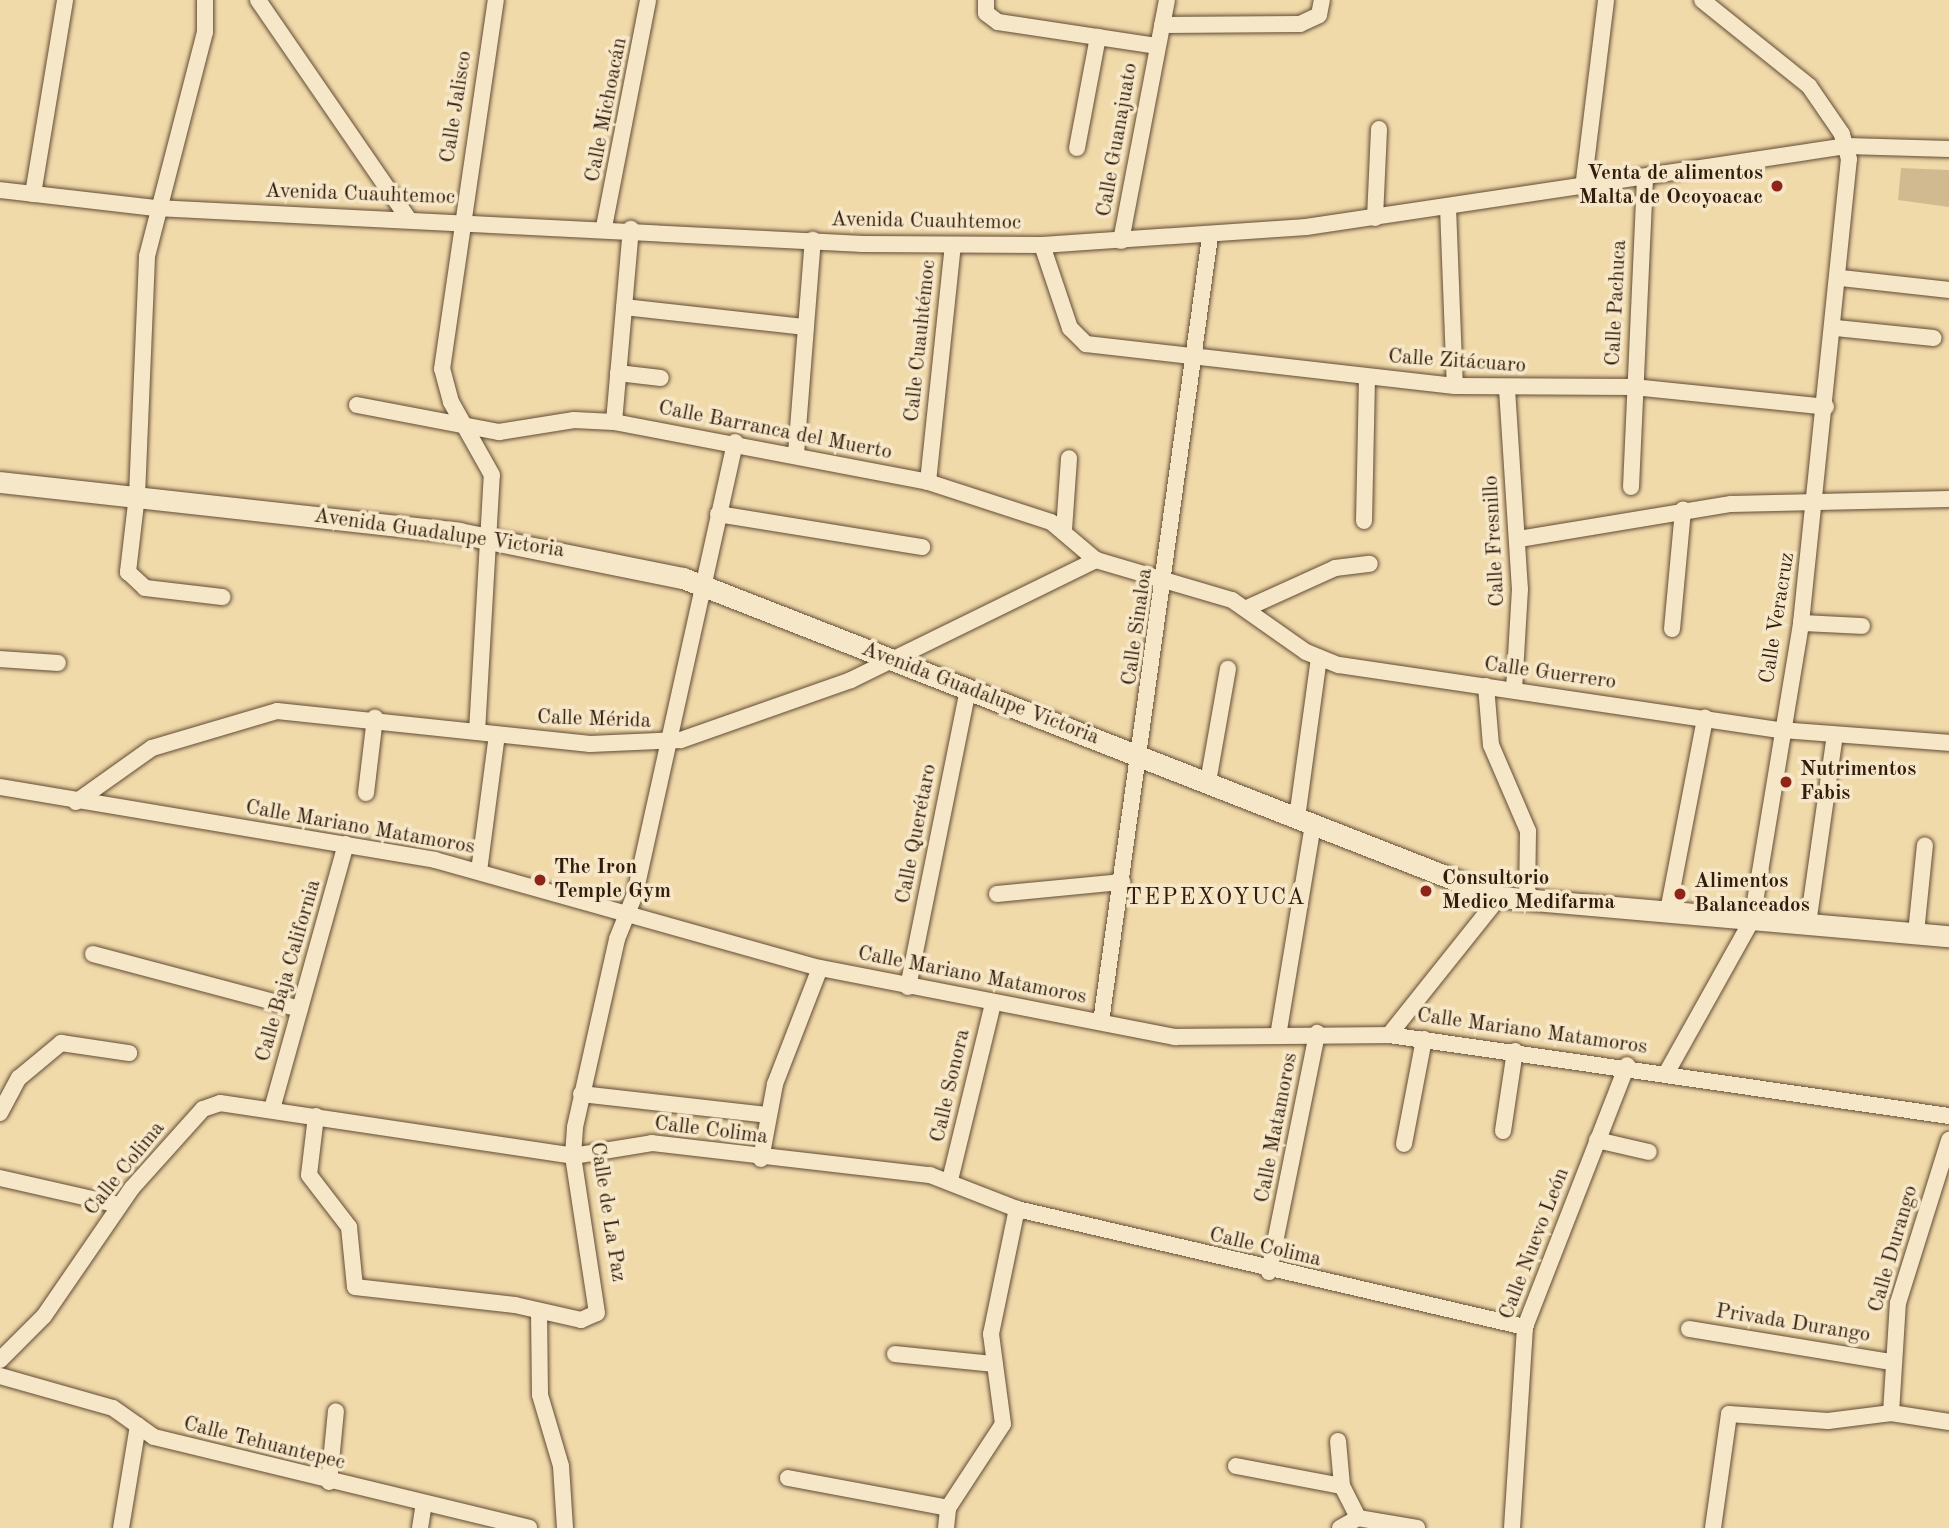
<!DOCTYPE html>
<meta charset="utf-8">
<style>
body{margin:0}
#map{position:relative;width:1949px;height:1528px;overflow:hidden;background:#f1daaa;font-family:"Old Standard TT",serif}
div>[style]{position:absolute}
.green>*{inset:0;background:#d1ba8f}
.roads{filter:drop-shadow(0 0 2px #624c35) drop-shadow(0 0 2px #624c35)}
.street>*{height:16px;margin:-8px;padding:0 8px;transform-origin:8px;border-radius:8px;background:#f6e7c8}
.secondary>*{height:21px;margin:-10.5px;padding:0 10.5px;transform-origin:10.5px;border-radius:10.5px;background:#f6e7c8}
.dots>*{width:19px;height:19px;translate:-50% -50%;box-sizing:border-box;border:4px solid #f6e7c8;border-radius:50%}
span{translate:-50% -50%;white-space:nowrap;text-align:center;line-height:1.15;-webkit-text-stroke:7px #f6e7c8;paint-order:stroke}
.street-label{font-size:21px;color:#321c0e}
.poi-label{font-size:21px;color:#321c0e;font-weight:700}
.right{translate:-100% -50%;text-align:right}
.left{translate:0 -50%;text-align:left}
.neighbourhood-label{font-size:23px;color:#321c0e;letter-spacing:2px}
</style>
<div id="map">
<div class="green">
<i style="clip-path:polygon(1901px 168px,1949px 170px,1949px 207px,1898px 200px)"></i>
</div>
<div class="roads">
<div class="street">
<i style="left:205px;top:0;width:32px;rotate:90deg"></i>
<i style="left:205px;top:32px;width:232px;rotate:104.5deg"></i>
<i style="left:147px;top:257px;width:238px;rotate:92.4deg"></i>
<i style="left:137px;top:495px;width:78px;rotate:96.7deg"></i>
<i style="left:128px;top:572px;width:23px;rotate:43deg"></i>
<i style="left:145px;top:588px;width:78px;rotate:6.7deg"></i>
<i style="left:258px;top:0;width:265px;rotate:55.5deg"></i>
<i style="left:986px;top:0;width:13px;rotate:90deg"></i>
<i style="left:986px;top:13px;width:15px;rotate:37deg"></i>
<i style="left:998px;top:22px;width:160px;rotate:8.6deg"></i>
<i style="left:1162px;top:25px;width:138px;rotate:-0.4deg"></i>
<i style="left:1300px;top:24px;width:21px;rotate:-25deg"></i>
<i style="left:1319px;top:15px;width:15px;rotate:-79deg"></i>
<i style="left:1077px;top:148px;width:113px;rotate:-79.3deg"></i>
<i style="left:1583px;top:188px;width:189px;rotate:-83deg"></i>
<i style="left:0;top:190px;width:157px;rotate:6.6deg"></i>
<i style="left:156px;top:208px;width:708px;rotate:2.91deg"></i>
<i style="left:863px;top:244px;width:179px;rotate:0.3deg"></i>
<i style="left:1042px;top:245px;width:265px;rotate:-3.9deg"></i>
<i style="left:1306px;top:227px;width:547px;rotate:-8.52deg"></i>
<i style="left:1847px;top:146px;width:102px;rotate:1.7deg"></i>
<i style="left:33px;top:194px;width:197px;rotate:-80.6deg"></i>
<i style="left:1448px;top:207px;width:179px;rotate:87.8deg"></i>
<i style="left:1375px;top:218px;width:89px;rotate:-87.4deg"></i>
<i style="left:604px;top:227px;width:231px;rotate:-79deg"></i>
<i style="left:1121px;top:241px;width:245px;rotate:-79.2deg"></i>
<i style="left:1042px;top:245px;width:88px;rotate:71.4deg"></i>
<i style="left:1070px;top:328px;width:23px;rotate:45deg"></i>
<i style="left:1086px;top:344px;width:371px;rotate:6.5deg"></i>
<i style="left:1455px;top:386px;width:179px;rotate:0.3deg"></i>
<i style="left:1634px;top:387px;width:193px;rotate:5.9deg"></i>
<i style="left:1841px;top:278px;width:109px;rotate:6.3deg"></i>
<i style="left:624px;top:307px;width:183px;rotate:6.3deg"></i>
<i style="left:1836px;top:328px;width:98px;rotate:5.9deg"></i>
<i style="left:618px;top:373px;width:43px;rotate:6.6deg"></i>
<i style="left:1507px;top:389px;width:200px;rotate:86.3deg"></i>
<i style="left:1520px;top:589px;width:101px;rotate:93.4deg"></i>
<i style="left:357px;top:405px;width:145px;rotate:10.8deg"></i>
<i style="left:499px;top:432px;width:76px;rotate:-9.1deg"></i>
<i style="left:574px;top:420px;width:40px;rotate:2.9deg"></i>
<i style="left:614px;top:422px;width:320px;rotate:10.8deg"></i>
<i style="left:928px;top:482px;width:129px;rotate:18deg"></i>
<i style="left:1051px;top:522px;width:59px;rotate:40.2deg"></i>
<i style="left:1096px;top:560px;width:142px;rotate:16.4deg"></i>
<i style="left:1232px;top:600px;width:90px;rotate:35.1deg"></i>
<i style="left:1306px;top:652px;width:35px;rotate:22deg"></i>
<i style="left:1339px;top:665px;width:447px;rotate:8.4deg"></i>
<i style="left:1781px;top:730px;width:169px;rotate:4.4deg"></i>
<i style="left:614px;top:422px;width:194px;rotate:-85deg"></i>
<i style="left:796px;top:454px;width:215px;rotate:-85.5deg"></i>
<i style="left:928px;top:482px;width:237px;rotate:-84deg"></i>
<i style="left:1631px;top:487px;width:309px;rotate:-87.4deg"></i>
<i style="left:718px;top:514px;width:207px;rotate:9.2deg"></i>
<i style="left:1364px;top:521px;width:144px;rotate:-88.8deg"></i>
<i style="left:1064px;top:530px;width:72px;rotate:-86deg"></i>
<i style="left:1519px;top:539px;width:215px;rotate:-9.4deg"></i>
<i style="left:1731px;top:504px;width:218px;rotate:-1.3deg"></i>
<i style="left:1247px;top:608px;width:97px;rotate:-24.4deg"></i>
<i style="left:1335px;top:568px;width:35px;rotate:-7deg"></i>
<i style="left:1801px;top:623px;width:61px;rotate:2.8deg"></i>
<i style="left:1672px;top:629px;width:120px;rotate:-84.7deg"></i>
<i style="left:0;top:659px;width:58px;rotate:3.9deg"></i>
<i style="left:1486px;top:686px;width:59px;rotate:85.2deg"></i>
<i style="left:1491px;top:745px;width:94px;rotate:66.7deg"></i>
<i style="left:1528px;top:831px;width:69px;rotate:90.8deg"></i>
<i style="left:477px;top:732px;width:257px;rotate:-86.7deg"></i>
<i style="left:492px;top:475px;width:84px;rotate:-119.3deg"></i>
<i style="left:451px;top:402px;width:34px;rotate:-105deg"></i>
<i style="left:442px;top:369px;width:373px;rotate:-81.7deg"></i>
<i style="left:1208px;top:782px;width:115px;rotate:-80deg"></i>
<i style="left:0;top:787px;width:441px;rotate:9.5deg"></i>
<i style="left:435px;top:860px;width:400px;rotate:15.7deg"></i>
<i style="left:820px;top:968px;width:362px;rotate:11deg"></i>
<i style="left:1175px;top:1037px;width:214px;rotate:-0.5deg"></i>
<i style="left:1389px;top:1035px;width:566px;rotate:8.23deg"></i>
<i style="left:366px;top:793px;width:76px;rotate:-83.2deg"></i>
<i style="left:76px;top:802px;width:93px;rotate:-35.4deg"></i>
<i style="left:152px;top:748px;width:130px;rotate:-16.5deg"></i>
<i style="left:277px;top:711px;width:315px;rotate:6deg"></i>
<i style="left:590px;top:744px;width:91px;rotate:-2.5deg"></i>
<i style="left:681px;top:740px;width:180px;rotate:-19.4deg"></i>
<i style="left:851px;top:680px;width:273px;rotate:-26.1deg"></i>
<i style="left:1297px;top:818px;width:162px;rotate:-82.2deg"></i>
<i style="left:479px;top:871px;width:137px;rotate:-82.5deg"></i>
<i style="left:997px;top:894px;width:126px;rotate:-5.5deg"></i>
<i style="left:1668px;top:911px;width:197px;rotate:-79.1deg"></i>
<i style="left:1808px;top:924px;width:191px;rotate:-81.9deg"></i>
<i style="left:1916px;top:933px;width:88px;rotate:-84.2deg"></i>
<i style="left:93px;top:954px;width:214px;rotate:14.9deg"></i>
<i style="left:908px;top:987px;width:304px;rotate:-78.6deg"></i>
<i style="left:1101px;top:1022px;width:794px;rotate:-82.1deg"></i>
<i style="left:1389px;top:1035px;width:176px;rotate:-51.4deg"></i>
<i style="left:1278px;top:1036px;width:214px;rotate:-80.6deg"></i>
<i style="left:1667px;top:1072px;width:174px;rotate:-60.8deg"></i>
<i style="left:1752px;top:920px;width:301px;rotate:-80.6deg"></i>
<i style="left:1801px;top:623px;width:466px;rotate:-84.1deg"></i>
<i style="left:1849px;top:159px;width:26px;rotate:-106deg"></i>
<i style="left:1842px;top:134px;width:58px;rotate:-124.5deg"></i>
<i style="left:1809px;top:86px;width:137px;rotate:-141.2deg"></i>
<i style="left:581px;top:1094px;width:187px;rotate:6.4deg"></i>
<i style="left:272px;top:1109px;width:275px;rotate:-74.4deg"></i>
<i style="left:0;top:1113px;width:40px;rotate:-62deg"></i>
<i style="left:19px;top:1078px;width:55px;rotate:-39.8deg"></i>
<i style="left:61px;top:1043px;width:69px;rotate:8.4deg"></i>
<i style="left:316px;top:1116px;width:59px;rotate:96.8deg"></i>
<i style="left:309px;top:1175px;width:66px;rotate:52.4deg"></i>
<i style="left:349px;top:1227px;width:60px;rotate:84.3deg"></i>
<i style="left:355px;top:1287px;width:161px;rotate:6.4deg"></i>
<i style="left:515px;top:1305px;width:68px;rotate:12.8deg"></i>
<i style="left:581px;top:1320px;width:17px;rotate:-24deg"></i>
<i style="left:597px;top:1313px;width:159px;rotate:-98.7deg"></i>
<i style="left:573px;top:1156px;width:29px;rotate:-86deg"></i>
<i style="left:575px;top:1127px;width:193px;rotate:-77.4deg"></i>
<i style="left:617px;top:939px;width:48px;rotate:-68.2deg"></i>
<i style="left:635px;top:894px;width:463px;rotate:-77.5deg"></i>
<i style="left:1503px;top:1131px;width:81px;rotate:-81.5deg"></i>
<i style="left:1597px;top:1140px;width:53px;rotate:13deg"></i>
<i style="left:1404px;top:1144px;width:107px;rotate:-79.2deg"></i>
<i style="left:761px;top:1159px;width:76px;rotate:-79.4deg"></i>
<i style="left:775px;top:1084px;width:124px;rotate:-68.8deg"></i>
<i style="left:0;top:1178px;width:122px;rotate:12.8deg"></i>
<i style="left:950px;top:1180px;width:182px;rotate:-76.3deg"></i>
<i style="left:1269px;top:1272px;width:244px;rotate:-78.6deg"></i>
<i style="left:539px;top:1312px;width:83px;rotate:89.3deg"></i>
<i style="left:540px;top:1395px;width:74px;rotate:73.5deg"></i>
<i style="left:561px;top:1466px;width:62px;rotate:86.3deg"></i>
<i style="left:1689px;top:1329px;width:205px;rotate:9.3deg"></i>
<i style="left:895px;top:1354px;width:100px;rotate:5.8deg"></i>
<i style="left:0;top:1360px;width:62px;rotate:-45deg"></i>
<i style="left:44px;top:1316px;width:155px;rotate:-55.5deg"></i>
<i style="left:132px;top:1188px;width:106px;rotate:-48.1deg"></i>
<i style="left:203px;top:1109px;width:18px;rotate:-19deg"></i>
<i style="left:220px;top:1103px;width:357px;rotate:8.5deg"></i>
<i style="left:573px;top:1156px;width:80px;rotate:-9.3deg"></i>
<i style="left:652px;top:1143px;width:280px;rotate:6.6deg"></i>
<i style="left:930px;top:1175px;width:93px;rotate:21.3deg"></i>
<i style="left:1017px;top:1209px;width:522px;rotate:13.08deg"></i>
<i style="left:0;top:1376px;width:117px;rotate:15.8deg"></i>
<i style="left:113px;top:1408px;width:50px;rotate:35.3deg"></i>
<i style="left:154px;top:1437px;width:386px;rotate:13.6deg"></i>
<i style="left:1891px;top:1413px;width:110px;rotate:-86.4deg"></i>
<i style="left:1898px;top:1303px;width:171px;rotate:-72.6deg"></i>
<i style="left:1338px;top:1441px;width:45px;rotate:84.9deg"></i>
<i style="left:1342px;top:1486px;width:36px;rotate:63deg"></i>
<i style="left:1236px;top:1466px;width:108px;rotate:10.7deg"></i>
<i style="left:788px;top:1478px;width:163px;rotate:10.6deg"></i>
<i style="left:329px;top:1482px;width:71px;rotate:-84.4deg"></i>
<i style="left:121px;top:1528px;width:104px;rotate:-80.6deg"></i>
<i style="left:420px;top:1528px;width:24px;rotate:-81deg"></i>
<i style="left:946px;top:1528px;width:20px;rotate:-84deg"></i>
<i style="left:948px;top:1508px;width:100px;rotate:-56.8deg"></i>
<i style="left:1003px;top:1424px;width:91px;rotate:-97.6deg"></i>
<i style="left:991px;top:1334px;width:128px;rotate:-78.3deg"></i>
<i style="left:1340px;top:1528px;width:21px;rotate:-29deg"></i>
<i style="left:1358px;top:1518px;width:60px;rotate:9.6deg"></i>
<i style="left:1512px;top:1528px;width:201px;rotate:-86.3deg"></i>
<i style="left:1525px;top:1327px;width:281px;rotate:-68.7deg"></i>
<i style="left:1713px;top:1528px;width:115px;rotate:-82deg"></i>
<i style="left:1729px;top:1414px;width:99px;rotate:4deg"></i>
<i style="left:1828px;top:1421px;width:64px;rotate:-7.2deg"></i>
<i style="left:1891px;top:1413px;width:59px;rotate:8.8deg"></i>
</div>
<div class="secondary">
<i style="left:0;top:482px;width:462px;rotate:6.3deg"></i>
<i style="left:459px;top:533px;width:228px;rotate:11.4deg"></i>
<i style="left:683px;top:578px;width:876px;rotate:21.35deg"></i>
<i style="left:1499px;top:897px;width:452px;rotate:5deg"></i>
</div>
</div>
<div class="dots">
<i style="left:1777px;top:186px;background:#8f2418"></i>
<i style="left:1786px;top:782px;background:#8f2418"></i>
<i style="left:540px;top:880px;background:#8f2418"></i>
<i style="left:1426px;top:891px;background:#8f2418"></i>
<i style="left:1680px;top:894px;background:#8f2418"></i>
</div>
<div class="street-label">
<span style="left:457px;top:107px;rotate:-81deg">Calle Jalisco</span>
<span style="left:607px;top:110px;rotate:-79deg">Calle Michoacán</span>
<span style="left:1118px;top:140px;rotate:-80deg">Calle Guanajuato</span>
<span style="left:360px;top:195px;rotate:2deg">Avenida Cuauhtemoc</span>
<span style="left:926px;top:222px;rotate:1deg">Avenida Cuauhtemoc</span>
<span style="left:1617px;top:303px;rotate:-87deg">Calle Pachuca</span>
<span style="left:921px;top:341px;rotate:-84deg">Calle Cuauhtémoc</span>
<span style="left:1457px;top:362px;rotate:4deg">Calle Zitácuaro</span>
<span style="left:775px;top:431px;rotate:11deg">Calle Barranca del Muerto</span>
<span style="left:439px;top:534px;rotate:8deg">Avenida Guadalupe Victoria</span>
<span style="left:1495px;top:541px;rotate:-93deg">Calle Fresnillo</span>
<span style="left:1778px;top:618px;rotate:-81deg">Calle Veracruz</span>
<span style="left:1138px;top:627px;rotate:-82deg">Calle Sinaloa</span>
<span style="left:1550px;top:674px;rotate:8deg">Calle Guerrero</span>
<span style="left:980px;top:694px;rotate:21deg">Avenida Guadalupe Victoria</span>
<span style="left:594px;top:720px;rotate:2deg">Calle Mérida</span>
<span style="left:360px;top:828px;rotate:10deg">Calle Mariano Matamoros</span>
<span style="left:917px;top:834px;rotate:-79deg">Calle Querétaro</span>
<span style="left:289px;top:971px;rotate:-74deg">Calle Baja California</span>
<span style="left:972px;top:976px;rotate:11deg">Calle Mariano Matamoros</span>
<span style="left:1532px;top:1032px;rotate:8deg">Calle Mariano Matamoros</span>
<span style="left:951px;top:1086px;rotate:-77deg">Calle Sonora</span>
<span style="left:1277px;top:1128px;rotate:-79deg">Calle Matamoros</span>
<span style="left:711px;top:1131px;rotate:7deg">Calle Colima</span>
<span style="left:125px;top:1169px;rotate:-51deg">Calle Colima</span>
<span style="left:607px;top:1212px;rotate:81deg">Calle de La Paz</span>
<span style="left:1535px;top:1244px;rotate:-69deg">Calle Nuevo León</span>
<span style="left:1265px;top:1248px;rotate:13deg">Calle Colima</span>
<span style="left:1894px;top:1249px;rotate:-74deg">Calle Durango</span>
<span style="left:1793px;top:1324px;rotate:9deg">Privada Durango</span>
<span style="left:264px;top:1444px;rotate:14deg">Calle Tehuantepec</span>
</div>
<div class="poi-label">
<span class="right" style="left:1763px;top:186px">Venta de alimentos<br>Malta de Ocoyoacac</span>
<span class="left" style="left:1800px;top:782px">Nutrimentos<br>Fabis</span>
<span class="left" style="left:554px;top:880px">The Iron<br>Temple Gym</span>
<span class="left" style="left:1442px;top:891px">Consultorio<br>Medico Medifarma</span>
<span class="left" style="left:1694px;top:894px">Alimentos<br>Balanceados</span>
</div>
<div class="neighbourhood-label">
<span style="left:1216px;top:898px">TEPEXOYUCA</span>
</div>
</div>
